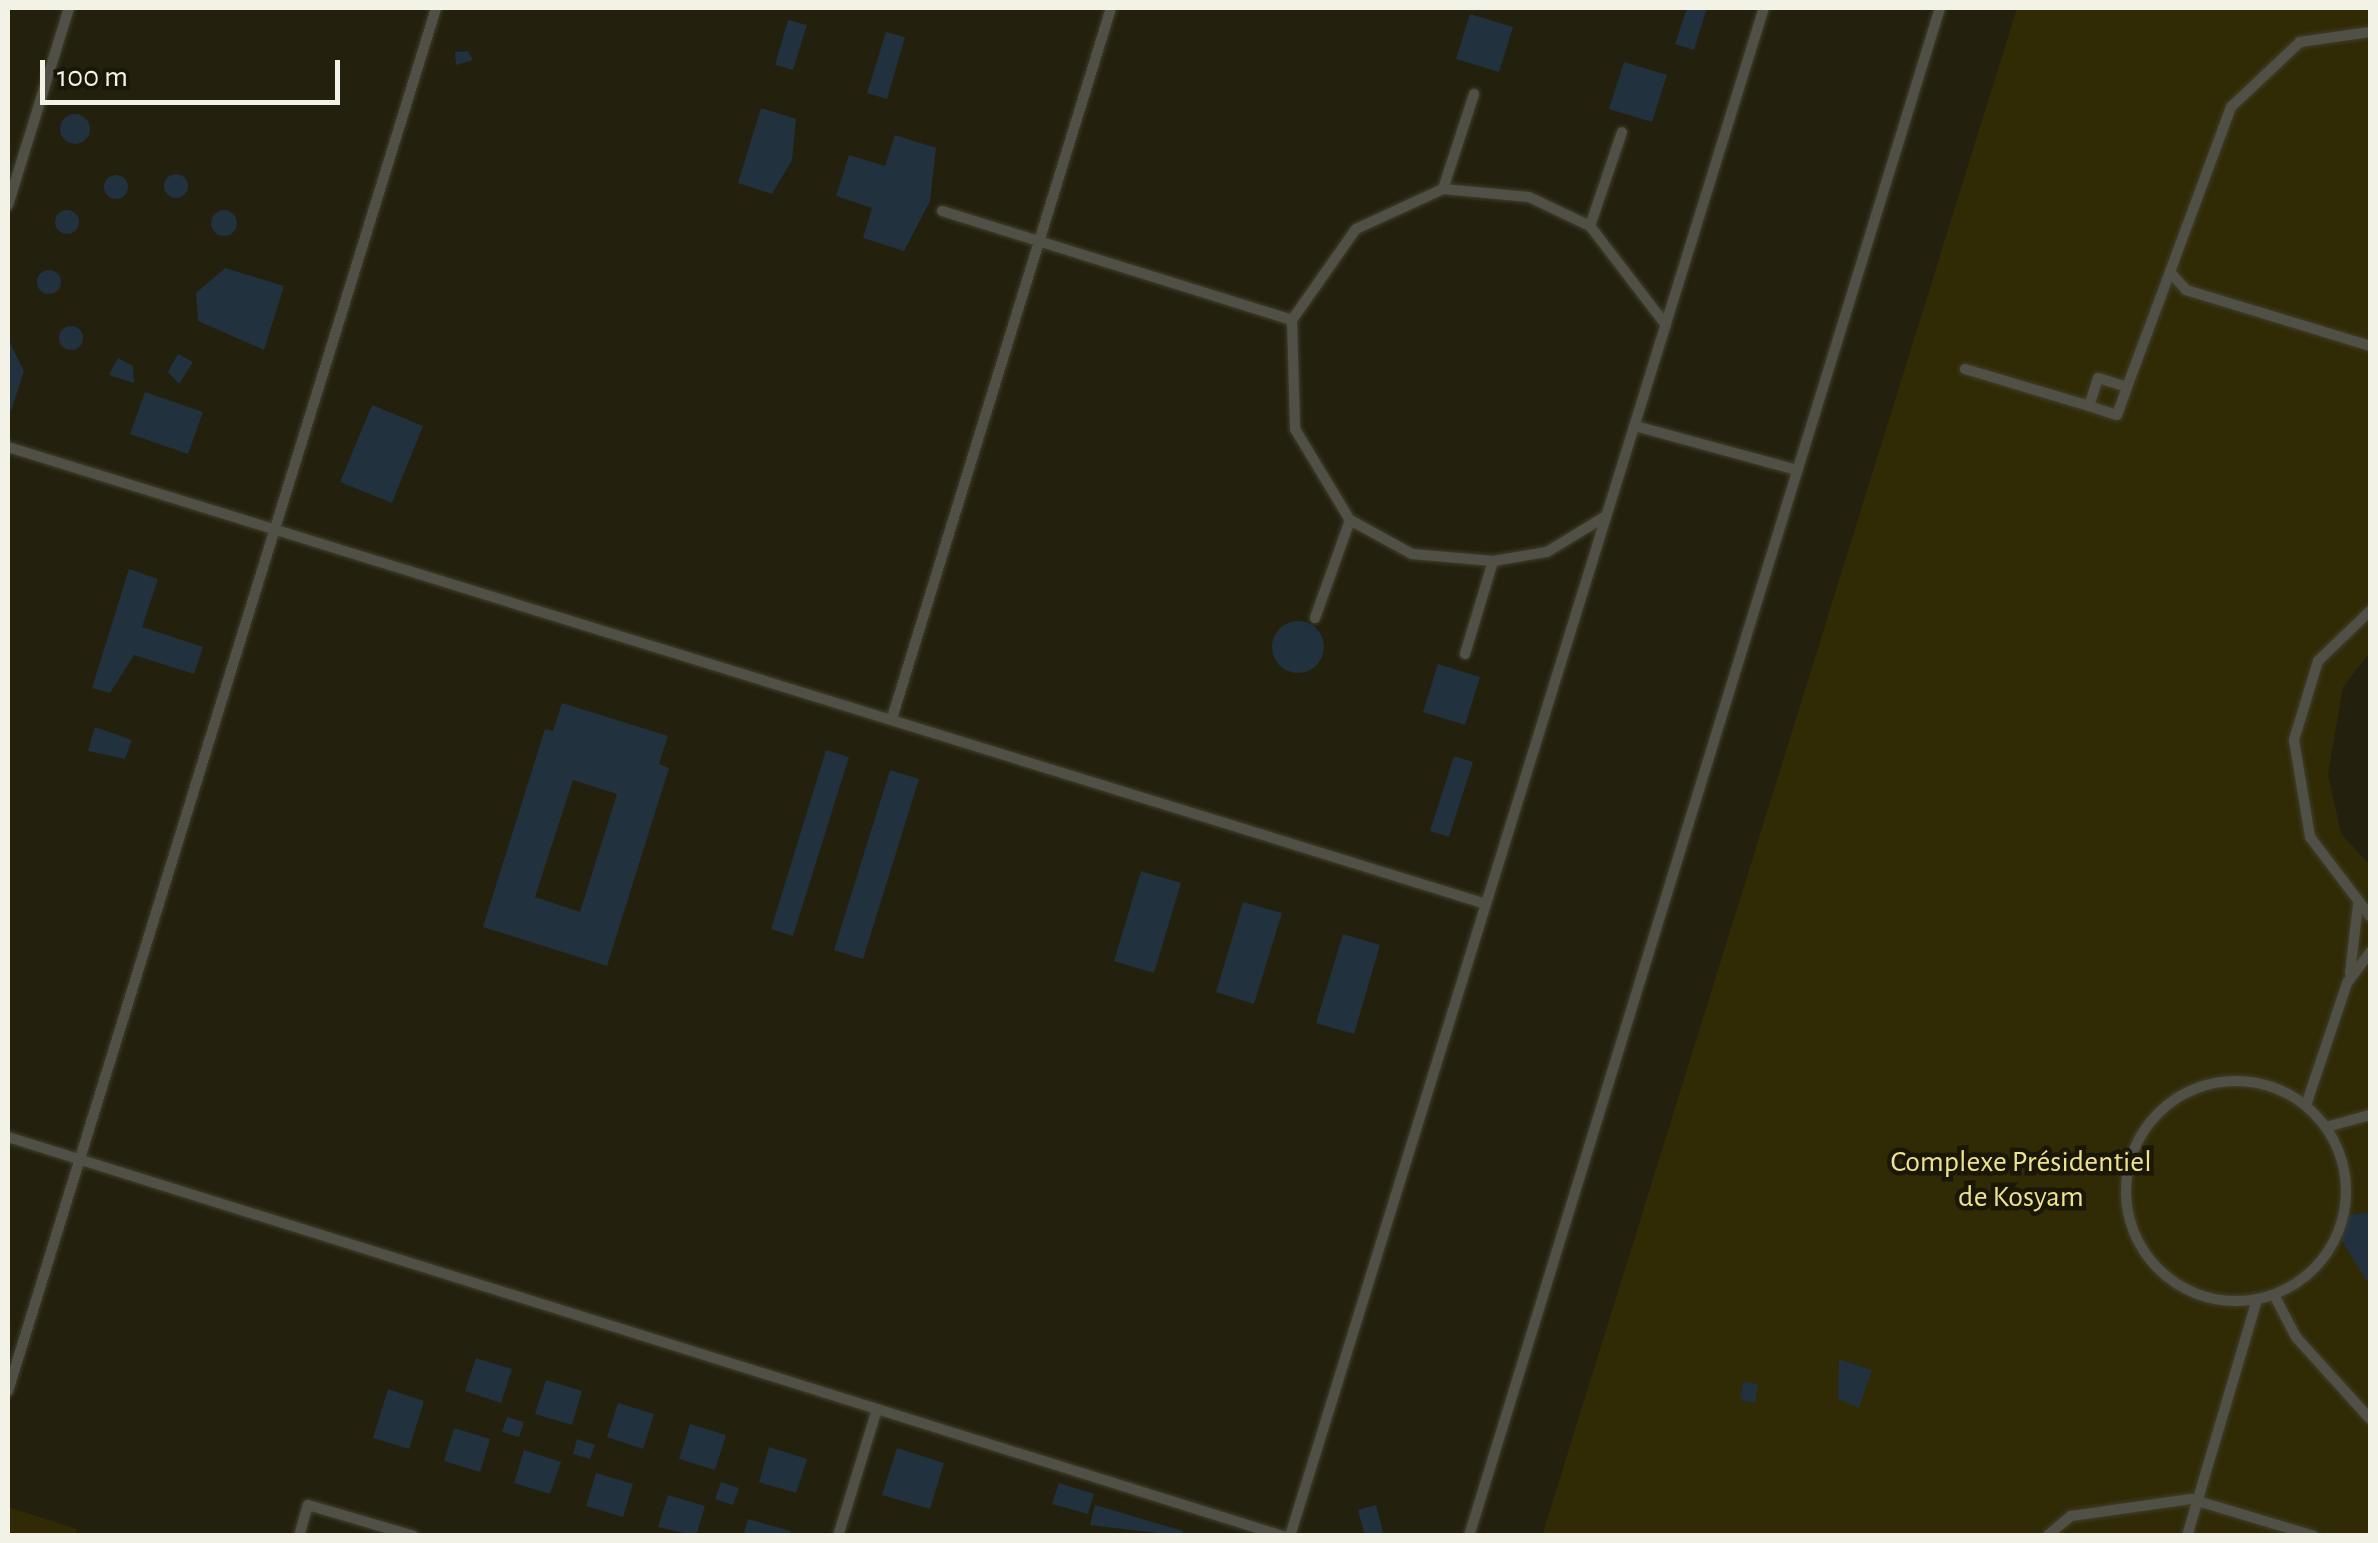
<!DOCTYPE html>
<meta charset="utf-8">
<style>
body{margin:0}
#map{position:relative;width:2378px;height:1543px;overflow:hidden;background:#23210e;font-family:"Alegreya Sans",sans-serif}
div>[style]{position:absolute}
.green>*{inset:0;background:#302b05}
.building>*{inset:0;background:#21313e}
.round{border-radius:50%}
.roads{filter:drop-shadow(0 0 2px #403e2c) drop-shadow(0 0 2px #403e2c)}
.service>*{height:10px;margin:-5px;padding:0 5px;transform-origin:5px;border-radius:5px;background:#515047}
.service>.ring{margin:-5px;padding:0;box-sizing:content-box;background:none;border:10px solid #515047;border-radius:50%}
span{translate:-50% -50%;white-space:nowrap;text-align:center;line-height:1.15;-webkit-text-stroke:9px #1a1706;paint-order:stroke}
.park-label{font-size:30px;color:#ece292}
.frame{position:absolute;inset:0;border:10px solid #f3f2e6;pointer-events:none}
.scale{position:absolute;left:40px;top:60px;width:300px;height:45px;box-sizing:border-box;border:5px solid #f3f2e6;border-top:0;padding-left:12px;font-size:30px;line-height:35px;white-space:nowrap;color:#f3f2e6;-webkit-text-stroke:8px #1a1706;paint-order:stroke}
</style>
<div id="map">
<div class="green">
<i style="clip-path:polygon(2017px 8px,2370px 8px,2370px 652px,2343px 687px,2328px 774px,2341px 834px,2370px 865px,2370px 1535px,1542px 1536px)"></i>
<i style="clip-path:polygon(8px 1507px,77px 1529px,75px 1535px,8px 1535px)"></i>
</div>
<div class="building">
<i style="clip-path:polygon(1687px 8px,1707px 8px,1694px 50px,1675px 44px)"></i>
<i style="clip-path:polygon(1470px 14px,1513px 27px,1499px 72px,1456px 59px)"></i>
<i style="clip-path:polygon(788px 20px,807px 25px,793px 70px,775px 65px)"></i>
<i style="clip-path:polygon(886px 32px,905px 37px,887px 99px,867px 93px)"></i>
<i style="clip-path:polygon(468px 51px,473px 60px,456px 65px,455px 52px)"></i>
<i style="clip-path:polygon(1624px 62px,1667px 75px,1652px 122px,1609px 109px)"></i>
<i style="clip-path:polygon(761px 108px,796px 119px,792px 160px,772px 194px,738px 183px)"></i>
<i class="round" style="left:60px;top:114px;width:30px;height:30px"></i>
<i style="clip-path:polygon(895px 135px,936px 148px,930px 201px,904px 251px,863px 238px,872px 208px,836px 196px,849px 155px,885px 166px)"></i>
<i class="round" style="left:164px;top:174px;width:24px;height:24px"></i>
<i class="round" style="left:104px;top:175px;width:24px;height:24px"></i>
<i class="round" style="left:55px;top:210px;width:24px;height:24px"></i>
<i class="round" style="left:211px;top:210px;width:26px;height:26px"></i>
<i style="clip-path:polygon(225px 268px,284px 286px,264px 350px,198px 321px,196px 293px)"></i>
<i class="round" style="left:37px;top:270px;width:24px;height:24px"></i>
<i class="round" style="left:59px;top:326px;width:24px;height:24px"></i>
<i style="clip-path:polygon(8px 339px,24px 371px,11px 411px,8px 410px)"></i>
<i style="clip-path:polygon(178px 354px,193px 362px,179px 384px,168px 372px)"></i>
<i style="clip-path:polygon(118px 358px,133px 366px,134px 383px,109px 375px)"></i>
<i style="clip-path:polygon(145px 392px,203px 412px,188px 454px,130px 434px)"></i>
<i style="clip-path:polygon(372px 405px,423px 426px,392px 503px,340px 482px)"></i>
<i style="clip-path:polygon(129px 569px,158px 579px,142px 627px,203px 647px,194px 674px,134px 655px,110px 693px,92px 688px)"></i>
<i class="round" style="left:1272px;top:621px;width:52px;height:52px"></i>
<i style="clip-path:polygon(1438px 664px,1480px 677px,1465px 725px,1423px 712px)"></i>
<i style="clip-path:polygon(evenodd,562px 703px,668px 736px,659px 764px,669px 768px,607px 966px,483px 927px,545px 729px,553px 731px,562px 703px,573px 780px,617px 794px,580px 912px,535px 897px,573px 780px)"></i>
<i style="clip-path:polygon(95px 727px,132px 740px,125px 759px,88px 751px)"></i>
<i style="clip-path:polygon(826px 750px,849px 757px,793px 936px,771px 929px)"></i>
<i style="clip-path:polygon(1454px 756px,1473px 762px,1449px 837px,1430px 831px)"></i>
<i style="clip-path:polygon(890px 770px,919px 779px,863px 959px,834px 950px)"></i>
<i style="clip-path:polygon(1141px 871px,1181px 883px,1154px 973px,1114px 961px)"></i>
<i style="clip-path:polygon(1243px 902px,1282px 913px,1254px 1004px,1216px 992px)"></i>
<i style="clip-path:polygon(1343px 934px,1380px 945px,1354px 1034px,1316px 1023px)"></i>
<i style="clip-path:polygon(2370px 1212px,2370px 1286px,2339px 1237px,2346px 1215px)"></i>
<i style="clip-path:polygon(476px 1358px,512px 1369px,501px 1403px,465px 1391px)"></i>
<i style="clip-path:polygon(1839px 1359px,1872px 1370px,1859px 1408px,1838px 1399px)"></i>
<i style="clip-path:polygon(546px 1380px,582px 1391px,572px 1425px,535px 1414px)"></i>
<i style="clip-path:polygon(1743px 1382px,1758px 1384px,1755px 1403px,1740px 1400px)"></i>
<i style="clip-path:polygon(388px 1389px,424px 1401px,409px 1449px,373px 1438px)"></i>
<i style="clip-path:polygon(618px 1403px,654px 1414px,643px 1449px,607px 1437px)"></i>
<i style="clip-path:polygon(507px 1417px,524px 1422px,519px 1437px,502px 1432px)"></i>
<i style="clip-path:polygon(690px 1424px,726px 1435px,715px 1470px,679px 1459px)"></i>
<i style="clip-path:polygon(454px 1428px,490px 1439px,480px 1472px,444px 1461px)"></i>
<i style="clip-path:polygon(577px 1439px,595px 1445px,590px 1459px,573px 1454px)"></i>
<i style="clip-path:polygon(769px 1447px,807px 1459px,796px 1493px,759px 1482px)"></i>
<i style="clip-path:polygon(897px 1448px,944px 1463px,930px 1509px,882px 1495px)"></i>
<i style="clip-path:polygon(524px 1450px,561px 1462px,550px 1494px,514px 1483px)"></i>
<i style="clip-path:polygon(596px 1473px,633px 1484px,623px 1517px,586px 1506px)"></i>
<i style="clip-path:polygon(721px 1482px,739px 1488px,733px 1505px,715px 1499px)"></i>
<i style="clip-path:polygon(1059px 1483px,1094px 1494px,1088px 1514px,1052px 1504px)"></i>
<i style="clip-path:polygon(668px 1495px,705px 1506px,696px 1536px,658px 1527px)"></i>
<i style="clip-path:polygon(1095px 1505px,1183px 1531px,1182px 1536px,1090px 1525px)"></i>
<i style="clip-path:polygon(1376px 1505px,1384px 1536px,1365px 1536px,1358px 1510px)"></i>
<i style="clip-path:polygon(748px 1519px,791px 1531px,790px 1536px,743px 1536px)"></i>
</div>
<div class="roads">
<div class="service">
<i style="left:2370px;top:32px;width:71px;rotate:171.9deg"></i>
<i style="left:2300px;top:42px;width:95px;rotate:136.7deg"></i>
<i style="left:2231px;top:107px;width:176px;rotate:110.3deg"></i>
<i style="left:2170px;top:272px;width:24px;rotate:48deg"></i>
<i style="left:2186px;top:290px;width:192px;rotate:16.9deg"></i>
<i style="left:1443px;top:189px;width:100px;rotate:-71.9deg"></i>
<i style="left:8px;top:205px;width:206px;rotate:-72.8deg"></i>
<i style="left:942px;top:211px;width:367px;rotate:17.3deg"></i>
<i style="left:1292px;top:320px;width:111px;rotate:-54.9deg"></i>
<i style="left:1356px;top:229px;width:96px;rotate:-24.7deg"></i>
<i style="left:1443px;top:189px;width:86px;rotate:5.3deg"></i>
<i style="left:1529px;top:197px;width:68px;rotate:25.4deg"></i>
<i style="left:1590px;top:226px;width:125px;rotate:52.5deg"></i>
<i style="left:1590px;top:226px;width:99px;rotate:-71.2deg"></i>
<i style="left:1292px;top:320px;width:109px;rotate:88.4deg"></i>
<i style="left:1295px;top:429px;width:106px;rotate:58.9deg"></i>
<i style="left:1350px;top:520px;width:71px;rotate:28.7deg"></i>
<i style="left:1412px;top:554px;width:81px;rotate:4.9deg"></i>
<i style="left:1493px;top:561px;width:55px;rotate:-9.5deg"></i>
<i style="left:1547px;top:552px;width:69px;rotate:-31.4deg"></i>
<i style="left:1965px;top:369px;width:129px;rotate:16.6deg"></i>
<i style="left:2089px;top:406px;width:29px;rotate:-72deg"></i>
<i style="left:2098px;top:378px;width:30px;rotate:17deg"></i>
<i style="left:2127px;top:387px;width:123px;rotate:-69.5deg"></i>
<i style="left:2089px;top:406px;width:29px;rotate:18deg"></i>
<i style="left:2117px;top:415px;width:30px;rotate:-70deg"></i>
<i style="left:1635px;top:426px;width:168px;rotate:15.2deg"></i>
<i style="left:8px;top:447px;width:1547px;rotate:17.18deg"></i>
<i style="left:2370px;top:611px;width:72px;rotate:136.1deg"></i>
<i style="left:2318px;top:661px;width:83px;rotate:106.9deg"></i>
<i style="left:2294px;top:740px;width:98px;rotate:80.6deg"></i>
<i style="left:2310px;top:837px;width:99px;rotate:52.8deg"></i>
<i style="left:1315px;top:618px;width:104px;rotate:-70.3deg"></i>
<i style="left:1465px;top:654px;width:97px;rotate:-73.2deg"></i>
<i style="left:893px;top:715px;width:740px;rotate:-72.86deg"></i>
<i style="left:2350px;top:973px;width:68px;rotate:-83.3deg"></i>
<i class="ring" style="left:2126px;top:1081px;width:210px;height:210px"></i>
<i style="left:2306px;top:1105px;width:129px;rotate:-71.4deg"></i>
<i style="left:2347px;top:983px;width:39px;rotate:-53deg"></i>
<i style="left:2326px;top:1127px;width:46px;rotate:-15.3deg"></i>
<i style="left:8px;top:1137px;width:1336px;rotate:17.38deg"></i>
<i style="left:2274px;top:1295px;width:47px;rotate:62.4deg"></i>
<i style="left:2296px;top:1337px;width:110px;rotate:47.9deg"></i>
<i style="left:8px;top:1391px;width:1448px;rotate:-72.8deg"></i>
<i style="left:299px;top:1536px;width:32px;rotate:-74deg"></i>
<i style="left:308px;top:1505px;width:110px;rotate:16.3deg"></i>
<i style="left:838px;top:1536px;width:133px;rotate:-72.9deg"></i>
<i style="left:1290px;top:1536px;width:1600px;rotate:-72.77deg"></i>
<i style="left:1469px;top:1536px;width:1599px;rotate:-72.87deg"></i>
<i style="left:2047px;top:1536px;width:31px;rotate:-40deg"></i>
<i style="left:2071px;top:1516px;width:121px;rotate:-8.1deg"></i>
<i style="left:2191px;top:1499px;width:128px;rotate:16.7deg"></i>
<i style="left:2187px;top:1536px;width:247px;rotate:-73.5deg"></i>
</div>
</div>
<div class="park-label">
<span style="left:2021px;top:1179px">Complexe Présidentiel<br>de Kosyam</span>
</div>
<div class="frame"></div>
<div class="scale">100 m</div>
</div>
